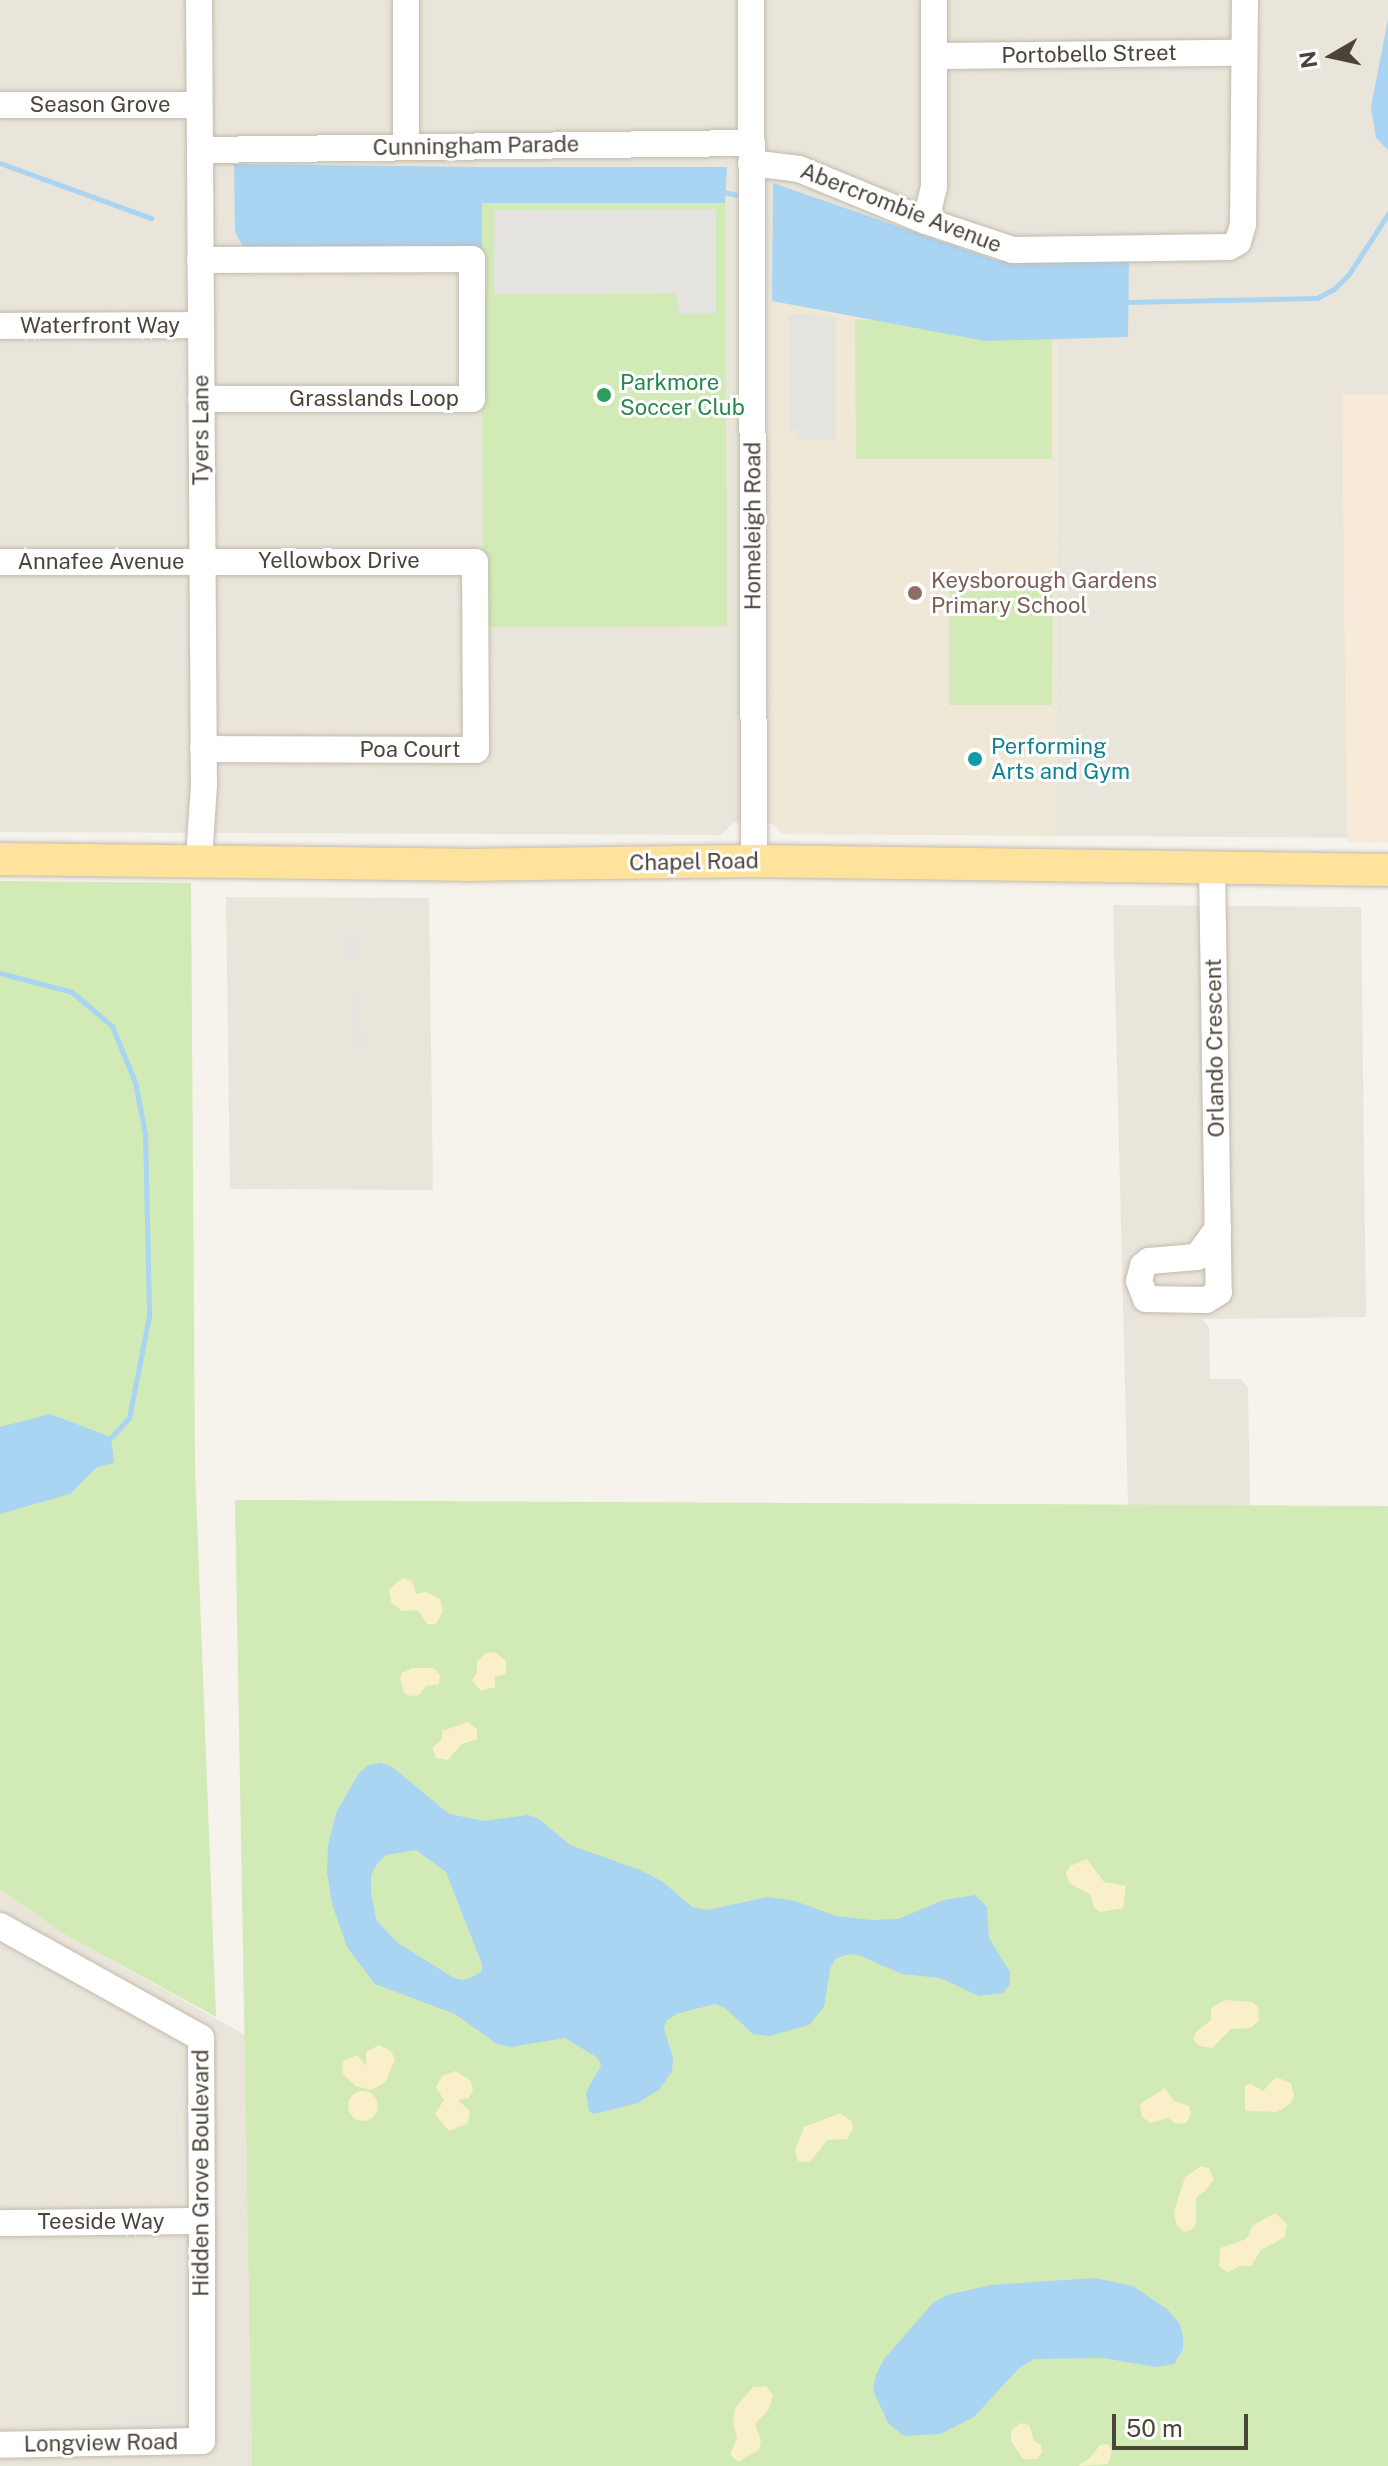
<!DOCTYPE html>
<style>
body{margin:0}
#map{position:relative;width:1388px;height:2466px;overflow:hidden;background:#f6f3ec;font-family:"Public Sans",sans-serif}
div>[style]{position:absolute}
.residential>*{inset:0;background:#eae5da}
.commercial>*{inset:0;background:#f7ead8}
.education>*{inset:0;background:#efe8d6}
.green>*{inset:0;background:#d2eab5}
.sand>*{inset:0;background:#f9efc9}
.round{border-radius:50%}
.parking>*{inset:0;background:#e5e3e0}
.water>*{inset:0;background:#a9d4f2}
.stream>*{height:5px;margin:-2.5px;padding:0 2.5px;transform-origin:2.5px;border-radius:2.5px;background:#a9d4f2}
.roads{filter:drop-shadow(0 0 2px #c2bbae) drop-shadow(0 0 2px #c2bbae)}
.minor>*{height:26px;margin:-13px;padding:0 13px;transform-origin:13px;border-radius:13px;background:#fff}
.major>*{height:32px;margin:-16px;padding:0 16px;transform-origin:16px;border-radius:16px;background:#ffe39c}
.dots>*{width:22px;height:22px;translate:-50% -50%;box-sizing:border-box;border:4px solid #fff;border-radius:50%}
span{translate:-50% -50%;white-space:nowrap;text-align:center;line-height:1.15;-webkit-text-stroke:6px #fff;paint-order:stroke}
.street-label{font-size:22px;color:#4b4439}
.leisure-label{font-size:22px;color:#27864d}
.left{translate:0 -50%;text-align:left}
.education-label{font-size:22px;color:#785e54}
.culture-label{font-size:22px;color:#0d838f}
.north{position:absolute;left:1292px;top:16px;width:80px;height:80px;-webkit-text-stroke:6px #fff;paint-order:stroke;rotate:261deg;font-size:22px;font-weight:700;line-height:32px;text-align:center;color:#4b4439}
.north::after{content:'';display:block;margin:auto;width:28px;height:36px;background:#4b4439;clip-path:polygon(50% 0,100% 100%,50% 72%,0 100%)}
.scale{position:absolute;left:1112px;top:2414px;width:136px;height:36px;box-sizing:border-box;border:4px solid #4b4439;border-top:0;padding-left:10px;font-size:24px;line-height:28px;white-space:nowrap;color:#4b4439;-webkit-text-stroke:6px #fff;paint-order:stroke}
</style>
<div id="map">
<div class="residential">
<i style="clip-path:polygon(0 0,1388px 0,1388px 838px,783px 834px,773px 824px,733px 823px,721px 835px,0 832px)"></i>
<i style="clip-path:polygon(226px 897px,429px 898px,433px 1190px,230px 1189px)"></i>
<i style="clip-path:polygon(1113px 905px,1361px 907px,1366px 1317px,1202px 1319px,1209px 1327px,1210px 1379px,1240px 1379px,1248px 1387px,1250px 1505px,1128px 1505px)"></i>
<i style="clip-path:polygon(0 1889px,64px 1934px,247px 2036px,252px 2466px,0 2466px)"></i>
</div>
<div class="commercial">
<i style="clip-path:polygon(1342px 394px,1388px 394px,1388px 843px,1347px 842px)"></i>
</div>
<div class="education">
<i style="clip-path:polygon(772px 301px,876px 302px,985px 341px,1058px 341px,1057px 835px,783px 834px,773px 824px)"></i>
</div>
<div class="green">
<i style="clip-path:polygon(481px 203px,725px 203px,727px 626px,483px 627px)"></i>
<i style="clip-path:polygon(855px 320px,1052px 320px,1052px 459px,856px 459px)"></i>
<i style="clip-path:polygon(949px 591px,1053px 591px,1052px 705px,949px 705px)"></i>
<i style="clip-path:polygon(0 881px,191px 883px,195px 1467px,216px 2017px,64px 1934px,0 1889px)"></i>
<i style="clip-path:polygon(235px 1500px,1388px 1506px,1388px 2466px,252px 2466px)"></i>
</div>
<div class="sand">
<i style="clip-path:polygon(403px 1578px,412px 1581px,416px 1594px,426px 1592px,440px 1599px,443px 1611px,436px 1624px,427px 1624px,418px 1610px,402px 1611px,391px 1602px,389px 1589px)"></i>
<i style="clip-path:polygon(495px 1652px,506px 1661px,506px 1674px,495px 1677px,495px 1687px,481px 1691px,472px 1680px,477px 1672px,477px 1661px,486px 1653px)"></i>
<i style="clip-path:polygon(412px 1668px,434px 1668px,440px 1675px,439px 1684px,426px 1686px,419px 1695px,409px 1696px,404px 1693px,400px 1679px,402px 1673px)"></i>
<i style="clip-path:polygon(468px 1722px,477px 1729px,477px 1739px,462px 1744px,448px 1760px,436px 1758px,432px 1748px,442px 1739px,442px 1731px)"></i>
<i style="clip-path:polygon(1087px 1859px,1104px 1882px,1126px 1886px,1123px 1908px,1100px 1912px,1094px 1908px,1091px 1895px,1069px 1883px,1066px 1873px,1070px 1866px)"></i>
<i style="clip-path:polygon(1225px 2000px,1253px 2002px,1258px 2007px,1259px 2020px,1251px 2028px,1231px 2029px,1212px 2048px,1200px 2046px,1193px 2040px,1196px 2032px,1211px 2020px,1211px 2008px)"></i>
<i style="clip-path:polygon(379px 2045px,391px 2051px,395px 2059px,386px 2081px,372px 2090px,355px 2086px,343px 2074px,342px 2061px,357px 2055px,366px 2066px,366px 2052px)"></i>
<i style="clip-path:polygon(455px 2071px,471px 2081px,473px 2091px,469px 2098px,458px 2100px,470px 2111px,468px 2123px,449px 2131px,435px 2114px,444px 2100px,436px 2087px,442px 2076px)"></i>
<i style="clip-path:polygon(1276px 2077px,1291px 2083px,1294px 2096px,1290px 2104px,1277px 2112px,1245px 2111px,1245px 2086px,1250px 2083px,1263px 2091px)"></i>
<i style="clip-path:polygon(1165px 2088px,1174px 2101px,1189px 2106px,1191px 2115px,1186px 2123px,1177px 2124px,1168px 2118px,1151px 2123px,1142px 2117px,1140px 2104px)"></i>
<i class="round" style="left:348px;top:2091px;width:30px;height:30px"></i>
<i style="clip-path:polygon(841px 2113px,852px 2122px,853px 2129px,847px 2139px,827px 2140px,810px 2162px,798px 2161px,795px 2151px,804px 2127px)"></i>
<i style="clip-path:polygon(1201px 2166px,1209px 2168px,1214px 2179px,1205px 2191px,1196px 2197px,1196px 2223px,1193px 2229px,1184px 2232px,1176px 2224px,1174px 2212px,1185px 2177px)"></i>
<i style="clip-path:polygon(1275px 2213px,1287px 2224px,1285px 2237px,1261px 2250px,1251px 2266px,1240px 2266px,1228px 2272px,1219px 2267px,1220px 2248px,1246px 2239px,1253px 2225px)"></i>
<i style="clip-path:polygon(766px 2386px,773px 2395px,769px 2409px,755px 2424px,761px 2440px,759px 2450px,738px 2462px,730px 2454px,737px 2438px,733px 2423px,735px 2408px,753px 2387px)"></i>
<i style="clip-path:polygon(1020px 2423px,1029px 2425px,1034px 2441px,1041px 2445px,1042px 2453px,1037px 2459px,1023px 2459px,1011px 2441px,1011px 2431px)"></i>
<i style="clip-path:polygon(1108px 2444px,1112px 2451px,1108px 2464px,1078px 2466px,1090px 2458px,1100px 2445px)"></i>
</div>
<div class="parking">
<i style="clip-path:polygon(716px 209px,716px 313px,678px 314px,677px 293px,494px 294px,494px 210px)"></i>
<i style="clip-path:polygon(804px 314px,836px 318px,836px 440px,797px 440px,796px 430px,789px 430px,789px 315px)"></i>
<i style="clip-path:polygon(346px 936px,359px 936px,359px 958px,346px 958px)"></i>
<i style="clip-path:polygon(352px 998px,360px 998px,361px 1046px,353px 1046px)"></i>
</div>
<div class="water">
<i style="clip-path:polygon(1388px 19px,1388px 150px,1376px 138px,1371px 107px)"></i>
<i style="clip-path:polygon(234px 164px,481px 167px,727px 167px,725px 203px,482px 203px,482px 250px,245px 250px,235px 232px)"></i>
<i style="clip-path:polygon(773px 183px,998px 261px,1129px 260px,1128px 337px,985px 341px,772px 301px)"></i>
<i style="clip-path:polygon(50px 1414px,111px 1437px,114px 1463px,97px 1467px,70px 1494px,0 1514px,0 1427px)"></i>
<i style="clip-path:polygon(evenodd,380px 1763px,391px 1766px,449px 1814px,485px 1821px,528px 1815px,539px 1819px,570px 1845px,640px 1870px,663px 1882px,692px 1907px,707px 1910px,767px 1897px,795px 1901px,836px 1916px,871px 1920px,898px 1919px,944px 1900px,975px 1895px,987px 1907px,989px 1938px,1010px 1972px,1010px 1984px,1003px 1993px,979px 1996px,940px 1978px,902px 1974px,856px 1954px,845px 1955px,835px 1959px,830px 1969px,824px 2007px,809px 2025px,769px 2036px,753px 2034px,725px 2008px,715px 2004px,676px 2014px,666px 2021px,664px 2028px,673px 2058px,672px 2071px,660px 2089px,638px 2103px,594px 2114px,589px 2111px,586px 2092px,601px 2066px,598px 2058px,565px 2038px,510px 2047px,497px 2044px,455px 2014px,375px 1984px,347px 1947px,332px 1904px,327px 1872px,328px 1845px,336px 1813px,359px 1773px,369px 1765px,380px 1763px,416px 1850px,446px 1872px,482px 1964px,482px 1971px,476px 1975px,464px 1980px,454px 1978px,398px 1943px,376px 1920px,371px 1891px,371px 1875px,377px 1864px,386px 1855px,416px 1850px)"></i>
<i style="clip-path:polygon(1095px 2278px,1133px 2286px,1168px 2310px,1180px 2324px,1183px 2337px,1183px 2349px,1174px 2364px,1156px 2367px,1103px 2358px,1034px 2359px,1019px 2368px,974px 2417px,940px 2434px,904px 2436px,888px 2423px,873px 2390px,876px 2375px,884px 2359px,933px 2303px,947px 2295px,991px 2285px)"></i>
</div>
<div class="stream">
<i style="left:0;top:163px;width:161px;rotate:20deg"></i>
<i style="left:720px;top:191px;width:17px;rotate:13deg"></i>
<i style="left:1124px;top:302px;width:193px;rotate:-1.2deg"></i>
<i style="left:1317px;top:298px;width:19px;rotate:-28deg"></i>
<i style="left:1334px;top:289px;width:21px;rotate:-45deg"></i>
<i style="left:1349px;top:274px;width:72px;rotate:-57deg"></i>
<i style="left:0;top:973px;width:74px;rotate:14.8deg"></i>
<i style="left:72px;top:992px;width:52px;rotate:40.4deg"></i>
<i style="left:112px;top:1026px;width:61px;rotate:67.7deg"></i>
<i style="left:135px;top:1082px;width:52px;rotate:78.9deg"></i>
<i style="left:145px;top:1133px;width:183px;rotate:88.7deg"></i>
<i style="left:149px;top:1316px;width:104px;rotate:101.1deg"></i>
<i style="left:129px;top:1418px;width:26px;rotate:133deg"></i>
</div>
<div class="roads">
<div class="minor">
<i style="left:199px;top:0;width:785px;rotate:89.64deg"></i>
<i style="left:204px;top:785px;width:74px;rotate:93.9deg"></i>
<i style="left:751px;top:0;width:861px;rotate:89.8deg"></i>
<i style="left:934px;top:56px;width:310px;rotate:-0.6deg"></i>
<i style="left:0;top:105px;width:199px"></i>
<i style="left:406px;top:147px;width:147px;rotate:-90deg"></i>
<i style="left:200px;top:150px;width:552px;rotate:-0.73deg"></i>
<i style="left:751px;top:163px;width:48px;rotate:7.1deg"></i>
<i style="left:799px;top:169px;width:137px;rotate:22.3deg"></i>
<i style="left:926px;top:221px;width:92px;rotate:18.4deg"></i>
<i style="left:1013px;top:250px;width:216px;rotate:-0.8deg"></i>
<i style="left:1229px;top:247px;width:10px;rotate:-29deg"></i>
<i style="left:1238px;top:242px;width:19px;rotate:-74deg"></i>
<i style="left:1243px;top:224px;width:224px;rotate:-89.5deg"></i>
<i style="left:926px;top:221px;width:35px;rotate:-77deg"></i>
<i style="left:934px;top:187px;width:187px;rotate:-90deg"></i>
<i style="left:200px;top:260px;width:272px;rotate:-0.2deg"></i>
<i style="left:472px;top:259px;width:140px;rotate:90deg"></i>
<i style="left:472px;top:399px;width:271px;rotate:180deg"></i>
<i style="left:0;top:326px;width:201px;rotate:-0.3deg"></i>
<i style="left:0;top:562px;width:475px"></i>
<i style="left:475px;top:562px;width:188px;rotate:89.7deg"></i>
<i style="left:476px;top:750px;width:273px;rotate:-179.8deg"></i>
<i style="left:1212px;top:867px;width:425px;rotate:89.1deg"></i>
<i style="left:1219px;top:1292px;width:15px;rotate:148deg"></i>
<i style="left:1206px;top:1300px;width:60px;rotate:-179deg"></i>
<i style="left:1146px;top:1299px;width:19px;rotate:-111deg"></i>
<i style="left:1139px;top:1281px;width:16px;rotate:-75deg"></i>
<i style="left:1143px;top:1266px;width:8px;rotate:-40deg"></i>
<i style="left:1149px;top:1261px;width:48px;rotate:-4.8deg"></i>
<i style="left:1197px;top:1257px;width:36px;rotate:-54deg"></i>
<i style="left:0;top:1926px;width:230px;rotate:29.1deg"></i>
<i style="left:201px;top:2038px;width:204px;rotate:89.7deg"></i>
<i style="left:202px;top:2242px;width:199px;rotate:90deg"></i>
<i style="left:202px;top:2441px;width:202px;rotate:178.9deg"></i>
<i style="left:0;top:2223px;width:202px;rotate:-0.6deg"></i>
</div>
<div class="major">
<i style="left:0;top:859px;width:466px;rotate:0.7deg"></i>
<i style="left:466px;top:865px;width:288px;rotate:-0.8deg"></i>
<i style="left:754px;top:861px;width:634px;rotate:0.81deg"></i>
</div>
</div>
<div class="dots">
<i style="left:604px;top:395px;background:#2e9e5b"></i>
<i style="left:915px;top:593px;background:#8d6e63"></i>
<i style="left:975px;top:759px;background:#0f9aa8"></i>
</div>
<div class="street-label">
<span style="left:1089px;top:54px;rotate:-1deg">Portobello Street</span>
<span style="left:100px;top:105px">Season Grove</span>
<span style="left:476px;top:146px;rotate:-1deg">Cunningham Parade</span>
<span style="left:901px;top:208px;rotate:21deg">Abercrombie Avenue</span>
<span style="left:100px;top:326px">Waterfront Way</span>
<span style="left:374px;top:399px">Grasslands Loop</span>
<span style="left:201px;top:430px;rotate:-90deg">Tyers Lane</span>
<span style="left:753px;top:526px;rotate:-90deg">Homeleigh Road</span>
<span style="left:339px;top:561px">Yellowbox Drive</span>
<span style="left:101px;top:562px">Annafee Avenue</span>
<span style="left:410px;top:750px">Poa Court</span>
<span style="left:694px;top:862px;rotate:-1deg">Chapel Road</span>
<span style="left:1215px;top:1048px;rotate:-91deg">Orlando Crescent</span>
<span style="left:201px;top:2173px;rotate:-90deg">Hidden Grove Boulevard</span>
<span style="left:101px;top:2222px">Teeside Way</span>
<span style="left:101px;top:2443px;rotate:-1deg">Longview Road</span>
</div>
<div class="leisure-label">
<span class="left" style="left:620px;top:395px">Parkmore<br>Soccer Club</span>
</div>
<div class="education-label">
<span class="left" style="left:931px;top:593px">Keysborough Gardens<br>Primary School</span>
</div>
<div class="culture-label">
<span class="left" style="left:991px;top:759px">Performing<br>Arts and Gym</span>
</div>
<div class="north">N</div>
<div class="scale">50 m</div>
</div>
